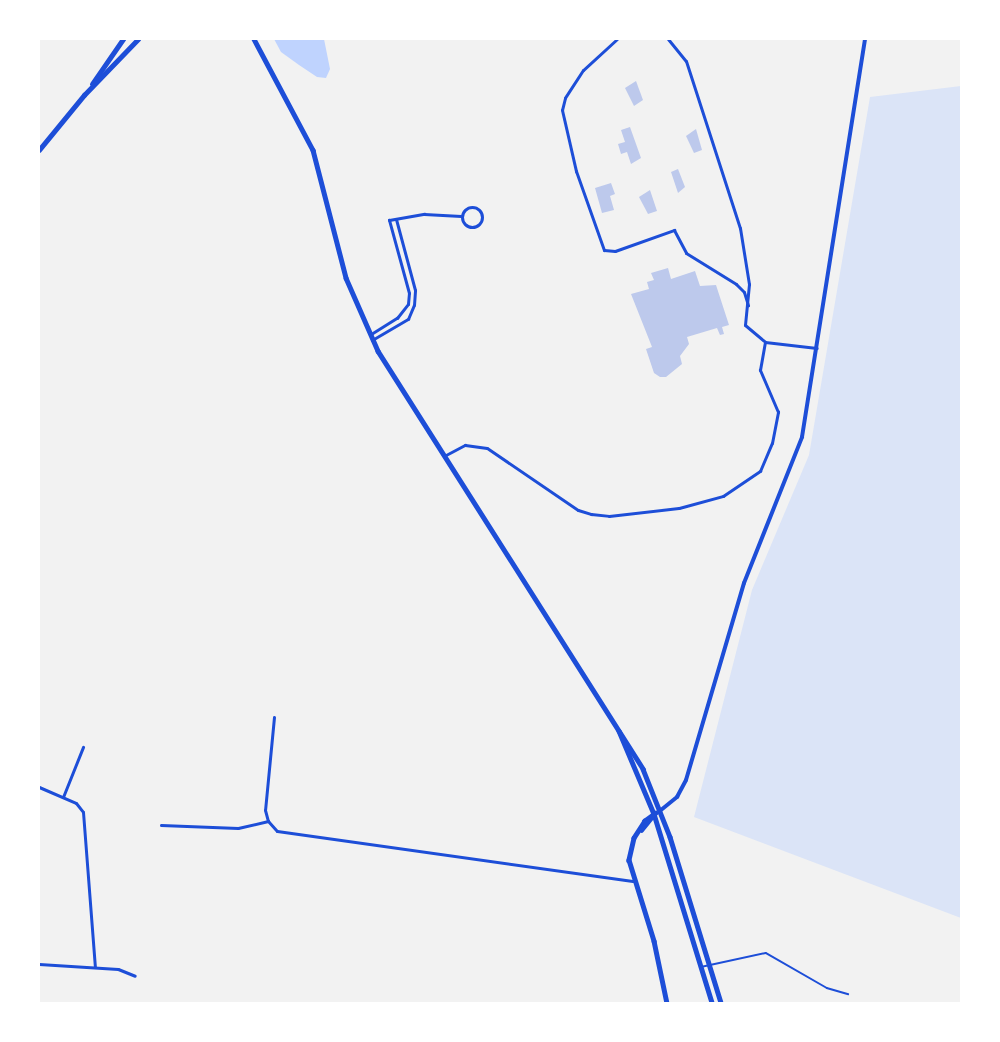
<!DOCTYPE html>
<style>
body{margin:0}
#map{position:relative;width:1000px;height:1042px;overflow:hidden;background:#f2f2f2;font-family:Karla,sans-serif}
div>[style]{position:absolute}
.green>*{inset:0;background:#dbe4f7}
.water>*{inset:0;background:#bfd3fe}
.building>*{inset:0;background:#bdc9ec}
.service>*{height:1.5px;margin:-0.75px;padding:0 0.75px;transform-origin:0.75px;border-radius:0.75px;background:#1d4ed8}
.minor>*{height:3px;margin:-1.5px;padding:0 1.5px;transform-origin:1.5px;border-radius:1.5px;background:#1d4ed8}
.minor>.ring{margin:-1.5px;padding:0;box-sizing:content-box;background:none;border:3px solid #1d4ed8;border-radius:50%}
.tertiary>*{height:4px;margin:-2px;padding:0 2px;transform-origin:2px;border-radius:2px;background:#1d4ed8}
.secondary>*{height:4.5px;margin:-2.25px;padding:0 2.25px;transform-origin:2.25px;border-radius:2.25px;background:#1d4ed8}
span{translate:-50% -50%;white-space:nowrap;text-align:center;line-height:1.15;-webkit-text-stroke:5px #fff;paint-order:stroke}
.frame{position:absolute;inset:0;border:40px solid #fff;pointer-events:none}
</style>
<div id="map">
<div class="green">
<i style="clip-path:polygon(961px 86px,961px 918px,694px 817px,752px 590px,809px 455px,870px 97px)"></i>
</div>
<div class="water">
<i style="clip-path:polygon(274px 39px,324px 39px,330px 69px,326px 78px,317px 77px,299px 65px,281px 52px)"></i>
</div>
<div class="building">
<i style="clip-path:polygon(636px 81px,643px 100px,634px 106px,625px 88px)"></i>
<i style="clip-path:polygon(630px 127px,641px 158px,631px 164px,627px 152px,621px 154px,618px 144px,625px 142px,621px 130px)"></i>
<i style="clip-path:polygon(696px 129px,702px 150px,694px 153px,686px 136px)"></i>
<i style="clip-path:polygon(678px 169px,685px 187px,678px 193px,671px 172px)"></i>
<i style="clip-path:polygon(611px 183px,615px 194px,610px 196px,614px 210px,602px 213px,595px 188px)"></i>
<i style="clip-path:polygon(650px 190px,657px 211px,648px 214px,639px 197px)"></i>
<i style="clip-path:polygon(668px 268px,671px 279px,695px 271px,700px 286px,716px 285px,729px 325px,722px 327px,724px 334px,720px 335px,717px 328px,687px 337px,689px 344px,680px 356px,682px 364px,666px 377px,660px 377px,654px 373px,646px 349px,652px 347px,631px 294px,649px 289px,647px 282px,654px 280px,651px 273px)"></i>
</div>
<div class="service">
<i style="left:701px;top:967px;width:66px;rotate:-12.2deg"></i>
<i style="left:766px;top:953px;width:70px;rotate:29.8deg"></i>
<i style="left:827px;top:988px;width:22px;rotate:16deg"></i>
</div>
<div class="minor">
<i style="left:617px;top:39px;width:46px;rotate:137.6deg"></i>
<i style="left:583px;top:70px;width:33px;rotate:123deg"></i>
<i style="left:565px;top:98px;width:12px;rotate:104deg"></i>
<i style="left:562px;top:110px;width:63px;rotate:77.1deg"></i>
<i style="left:576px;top:171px;width:84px;rotate:70.5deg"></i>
<i style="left:604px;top:250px;width:11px;rotate:5deg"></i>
<i style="left:615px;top:251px;width:63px;rotate:-19.6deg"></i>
<i style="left:674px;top:230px;width:26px;rotate:62deg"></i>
<i style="left:686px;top:253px;width:59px;rotate:31.8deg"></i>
<i style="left:736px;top:284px;width:11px;rotate:45deg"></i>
<i style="left:744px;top:292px;width:14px;rotate:73deg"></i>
<i style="left:668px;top:39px;width:28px;rotate:51deg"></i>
<i style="left:686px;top:61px;width:176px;rotate:72.1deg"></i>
<i style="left:740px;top:228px;width:57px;rotate:80.9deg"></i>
<i style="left:749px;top:284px;width:41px;rotate:95.6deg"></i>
<i style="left:745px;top:325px;width:26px;rotate:40deg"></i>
<i style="left:765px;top:342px;width:52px;rotate:6.6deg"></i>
<i class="ring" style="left:462px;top:207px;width:17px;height:17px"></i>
<i style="left:371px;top:334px;width:31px;rotate:-32deg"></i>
<i style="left:397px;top:318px;width:18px;rotate:-52deg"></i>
<i style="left:408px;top:304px;width:11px;rotate:-85deg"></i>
<i style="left:409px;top:293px;width:76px;rotate:-105.3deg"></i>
<i style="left:389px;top:220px;width:36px;rotate:-10deg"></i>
<i style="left:424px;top:214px;width:37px;rotate:3deg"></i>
<i style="left:372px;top:340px;width:42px;rotate:-30.3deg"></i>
<i style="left:408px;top:319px;width:15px;rotate:-67deg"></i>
<i style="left:414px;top:305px;width:15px;rotate:-86deg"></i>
<i style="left:415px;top:290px;width:73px;rotate:-105deg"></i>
<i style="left:444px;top:456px;width:24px;rotate:-28deg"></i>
<i style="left:465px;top:445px;width:22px;rotate:8deg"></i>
<i style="left:487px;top:448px;width:110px;rotate:34.3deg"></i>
<i style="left:578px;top:510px;width:14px;rotate:17deg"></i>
<i style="left:591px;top:514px;width:18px;rotate:6deg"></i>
<i style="left:609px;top:516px;width:70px;rotate:-6.5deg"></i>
<i style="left:679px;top:508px;width:46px;rotate:-15.3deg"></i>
<i style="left:723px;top:496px;width:45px;rotate:-34deg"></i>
<i style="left:760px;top:471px;width:30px;rotate:-67deg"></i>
<i style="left:772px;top:443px;width:32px;rotate:-79deg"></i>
<i style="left:778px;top:412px;width:46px;rotate:-113.2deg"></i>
<i style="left:760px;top:370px;width:28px;rotate:-80deg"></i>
<i style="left:274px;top:717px;width:93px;rotate:95.5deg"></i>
<i style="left:265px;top:810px;width:11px;rotate:75deg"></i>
<i style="left:268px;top:821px;width:13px;rotate:48deg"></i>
<i style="left:277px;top:831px;width:359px;rotate:8deg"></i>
<i style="left:39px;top:787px;width:40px;rotate:23.4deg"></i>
<i style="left:76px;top:803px;width:11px;rotate:52deg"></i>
<i style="left:83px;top:812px;width:155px;rotate:85.6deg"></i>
<i style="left:63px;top:797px;width:54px;rotate:-68.2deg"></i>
<i style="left:161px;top:825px;width:77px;rotate:2.2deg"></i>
<i style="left:238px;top:828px;width:31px;rotate:-13deg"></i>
<i style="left:39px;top:964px;width:79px;rotate:3.6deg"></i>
<i style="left:118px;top:969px;width:18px;rotate:22deg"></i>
</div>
<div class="tertiary">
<i style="left:661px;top:810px;width:21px;rotate:-39deg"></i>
<i style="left:677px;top:797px;width:19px;rotate:-62deg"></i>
<i style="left:686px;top:780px;width:205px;rotate:-73.6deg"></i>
<i style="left:744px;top:583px;width:157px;rotate:-68.3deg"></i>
<i style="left:802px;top:437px;width:403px;rotate:-81deg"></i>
</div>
<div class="secondary">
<i style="left:254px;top:39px;width:126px;rotate:62deg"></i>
<i style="left:313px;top:150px;width:132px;rotate:75.5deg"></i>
<i style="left:346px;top:278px;width:80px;rotate:66.3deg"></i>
<i style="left:378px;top:351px;width:495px;rotate:57.6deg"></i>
<i style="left:643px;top:769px;width:73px;rotate:68.3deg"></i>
<i style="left:670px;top:837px;width:174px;rotate:72.9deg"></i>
<i style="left:92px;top:84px;width:55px;rotate:-55.4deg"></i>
<i style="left:39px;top:150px;width:71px;rotate:-50.7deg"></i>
<i style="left:84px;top:95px;width:78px;rotate:-46deg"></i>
<i style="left:619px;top:731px;width:90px;rotate:67.1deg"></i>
<i style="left:654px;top:814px;width:198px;rotate:72.9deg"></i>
<i style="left:656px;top:813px;width:14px;rotate:144deg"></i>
<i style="left:645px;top:821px;width:20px;rotate:123deg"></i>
<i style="left:634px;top:838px;width:23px;rotate:103deg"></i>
<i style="left:629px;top:860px;width:85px;rotate:72.8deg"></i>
<i style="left:654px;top:941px;width:63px;rotate:78.2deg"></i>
<i style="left:641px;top:830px;width:21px;rotate:-51deg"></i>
</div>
<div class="frame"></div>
</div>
